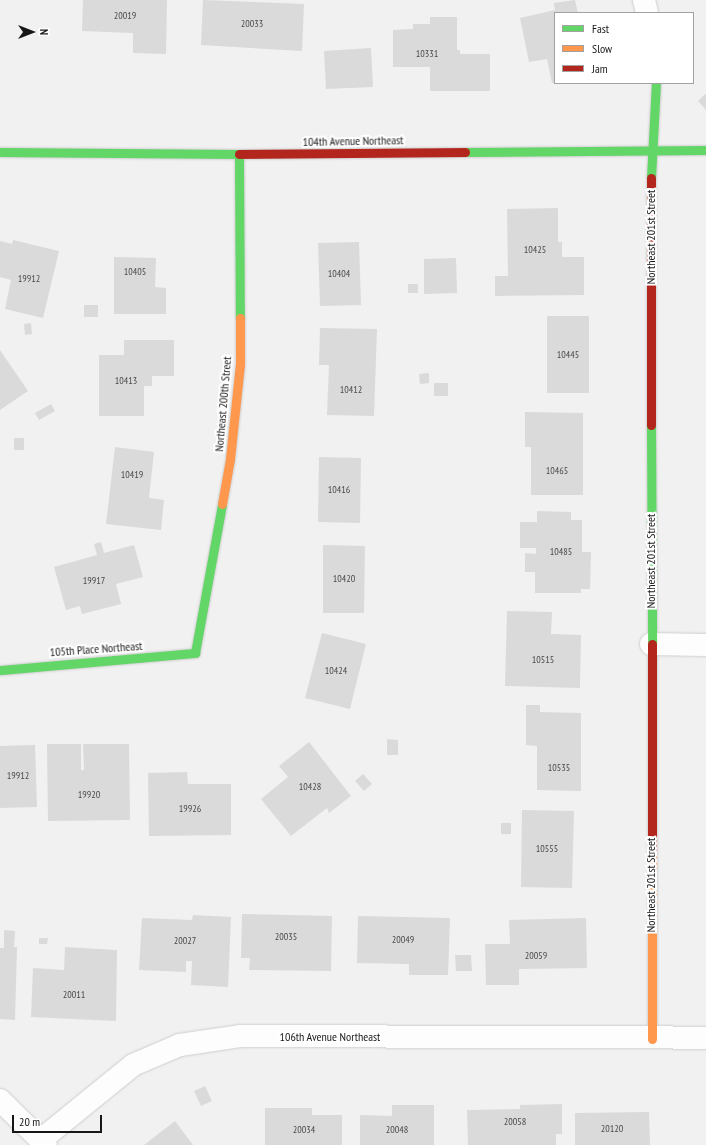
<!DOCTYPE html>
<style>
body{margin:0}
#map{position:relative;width:706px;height:1145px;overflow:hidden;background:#f0f1f0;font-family:"PT Sans Narrow",sans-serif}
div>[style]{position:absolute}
.building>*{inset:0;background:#d9dad9}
.roads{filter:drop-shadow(0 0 1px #cecece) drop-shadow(0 0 1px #cecece)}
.street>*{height:22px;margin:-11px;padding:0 11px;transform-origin:11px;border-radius:11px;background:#fdfdfd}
.fast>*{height:9px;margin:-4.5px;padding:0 4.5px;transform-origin:4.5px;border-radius:4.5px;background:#63d668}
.slow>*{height:9px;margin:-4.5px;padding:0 4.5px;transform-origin:4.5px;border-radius:4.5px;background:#ff974d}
.jam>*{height:9px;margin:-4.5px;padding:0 4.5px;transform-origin:4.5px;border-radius:4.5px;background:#b3261e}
span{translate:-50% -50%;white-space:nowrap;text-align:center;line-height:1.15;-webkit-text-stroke:4px #fff;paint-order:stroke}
.number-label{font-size:10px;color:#484948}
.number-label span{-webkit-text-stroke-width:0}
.street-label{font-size:12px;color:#161716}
.legend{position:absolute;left:554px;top:12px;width:140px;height:72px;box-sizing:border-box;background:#fff;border:1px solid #a2a2a2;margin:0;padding:5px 7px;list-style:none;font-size:12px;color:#161716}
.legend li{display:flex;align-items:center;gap:8px;height:20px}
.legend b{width:20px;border:1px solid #a2a2a2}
.north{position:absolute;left:12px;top:12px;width:40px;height:40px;-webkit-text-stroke:3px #fff;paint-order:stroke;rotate:90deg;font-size:11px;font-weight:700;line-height:16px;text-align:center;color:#161716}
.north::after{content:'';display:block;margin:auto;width:14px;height:18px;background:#161716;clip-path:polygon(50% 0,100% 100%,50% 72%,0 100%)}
.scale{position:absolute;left:12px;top:1115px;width:90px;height:18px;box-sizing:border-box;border:2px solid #161716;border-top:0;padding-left:5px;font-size:12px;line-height:14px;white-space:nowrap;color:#161716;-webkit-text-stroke:3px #fff;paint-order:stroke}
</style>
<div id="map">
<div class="building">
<i style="clip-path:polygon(83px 0,167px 0,166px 54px,133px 53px,133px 33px,82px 31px)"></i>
<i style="clip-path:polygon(203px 0,304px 4px,302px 51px,201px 45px)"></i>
<i style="clip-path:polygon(575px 0,578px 13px,555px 13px,555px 83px,552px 83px,547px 59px,529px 62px,520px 18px,555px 10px,554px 3px)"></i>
<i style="clip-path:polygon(430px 17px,457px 17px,457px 50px,460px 50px,460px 54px,490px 54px,490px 91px,430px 91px,430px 67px,393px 67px,393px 30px,413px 29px,413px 24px,430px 24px)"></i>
<i style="clip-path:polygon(371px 48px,373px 87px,326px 89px,324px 51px)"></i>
<i style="clip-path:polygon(705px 94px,706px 95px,706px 110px,698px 101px)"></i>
<i style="clip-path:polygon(558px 208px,558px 242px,562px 242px,562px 257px,584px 257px,584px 295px,495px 296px,495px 276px,508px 276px,507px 209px)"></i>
<i style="clip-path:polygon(13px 240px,59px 251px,43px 318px,5px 309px,11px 280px,0 277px,0 241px,12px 244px)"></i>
<i style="clip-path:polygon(359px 242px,361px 305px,320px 306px,318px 243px)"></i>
<i style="clip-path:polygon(114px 257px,156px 258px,155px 287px,166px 288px,166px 314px,114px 314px)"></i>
<i style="clip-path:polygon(456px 258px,457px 293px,424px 294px,424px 259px)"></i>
<i style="clip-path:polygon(408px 284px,418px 284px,418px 293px,408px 293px)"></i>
<i style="clip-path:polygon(84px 305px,98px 305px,98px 317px,84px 317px)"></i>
<i style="clip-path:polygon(547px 316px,589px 316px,589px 393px,547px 393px)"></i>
<i style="clip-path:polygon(31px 323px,32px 334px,25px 335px,24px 324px)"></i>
<i style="clip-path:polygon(320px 328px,377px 329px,374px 416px,327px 415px,329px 365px,319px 365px)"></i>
<i style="clip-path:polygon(124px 340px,174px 340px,174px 376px,152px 376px,152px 386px,144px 386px,144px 416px,99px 416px,99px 355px,124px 355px)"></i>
<i style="clip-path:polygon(0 350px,28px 391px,0 410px)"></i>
<i style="clip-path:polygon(429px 373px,429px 383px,420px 384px,419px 374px)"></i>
<i style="clip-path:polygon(434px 383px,448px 383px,448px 396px,434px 396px)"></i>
<i style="clip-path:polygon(51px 404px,55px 411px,39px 420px,35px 413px)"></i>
<i style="clip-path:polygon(525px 412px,583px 413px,583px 495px,531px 495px,531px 447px,525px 447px)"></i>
<i style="clip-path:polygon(14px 438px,24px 438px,24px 450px,14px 450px)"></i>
<i style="clip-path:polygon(115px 447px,154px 452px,149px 498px,164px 500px,161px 530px,106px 524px)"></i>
<i style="clip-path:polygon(319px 457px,361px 458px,360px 523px,318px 522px)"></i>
<i style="clip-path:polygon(537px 511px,571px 512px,571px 520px,582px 520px,582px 552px,591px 552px,590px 589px,581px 589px,581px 593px,535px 593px,535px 572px,525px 572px,525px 553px,536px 554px,536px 548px,520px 548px,520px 522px,537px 522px)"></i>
<i style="clip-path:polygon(101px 542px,104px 553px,134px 545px,143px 577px,116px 584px,121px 604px,82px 614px,80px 606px,66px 610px,54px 567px,97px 555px,94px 544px)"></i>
<i style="clip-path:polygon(323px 545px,365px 546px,364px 613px,323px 613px)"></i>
<i style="clip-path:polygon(507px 611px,552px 612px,551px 634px,581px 635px,580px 688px,505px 686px)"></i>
<i style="clip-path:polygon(322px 633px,366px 644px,350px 709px,305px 698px)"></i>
<i style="clip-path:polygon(526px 705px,540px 705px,540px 712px,581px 713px,581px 791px,537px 790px,537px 746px,526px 745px)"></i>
<i style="clip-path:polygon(387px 739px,398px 740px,398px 755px,387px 755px)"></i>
<i style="clip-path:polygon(309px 742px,351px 796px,329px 813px,327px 808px,291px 836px,261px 799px,288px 777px,279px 766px)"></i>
<i style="clip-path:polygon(47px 744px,81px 744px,81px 770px,84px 770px,83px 744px,129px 744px,130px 820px,48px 821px)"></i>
<i style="clip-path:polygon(35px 745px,37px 807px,0 808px,0 746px)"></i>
<i style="clip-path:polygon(187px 772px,188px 784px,231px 784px,231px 835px,149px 836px,148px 773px)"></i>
<i style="clip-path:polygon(363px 774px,372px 784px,364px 791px,355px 781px)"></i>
<i style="clip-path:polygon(522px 810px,574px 811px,572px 888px,521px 887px)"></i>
<i style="clip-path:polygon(501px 823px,511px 823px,511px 834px,501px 834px)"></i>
<i style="clip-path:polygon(242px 914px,332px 916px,331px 971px,249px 970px,250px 958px,241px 958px)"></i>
<i style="clip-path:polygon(193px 915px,231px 917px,228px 987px,191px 985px,192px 961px,186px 961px,186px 972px,139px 970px,142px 918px,192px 920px)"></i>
<i style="clip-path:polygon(358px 916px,450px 918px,448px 975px,409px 975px,409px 964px,357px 963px)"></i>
<i style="clip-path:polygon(586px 918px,587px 968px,519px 969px,519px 985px,486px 985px,485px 944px,510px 944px,509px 920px)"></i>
<i style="clip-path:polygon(4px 930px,15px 931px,14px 947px,17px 947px,15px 1020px,0 1019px,0 948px,4px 948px)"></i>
<i style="clip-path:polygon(39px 938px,48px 938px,47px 944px,39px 944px)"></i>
<i style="clip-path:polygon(65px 947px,117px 950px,116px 1021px,31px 1017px,33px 968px,64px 970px)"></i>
<i style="clip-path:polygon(455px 955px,471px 955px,472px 971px,456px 971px)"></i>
<i style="clip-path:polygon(205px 1086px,212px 1101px,201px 1106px,194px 1091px)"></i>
<i style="clip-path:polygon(562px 1104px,562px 1134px,556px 1134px,556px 1145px,468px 1145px,467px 1110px,520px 1109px,520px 1105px)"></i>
<i style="clip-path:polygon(392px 1105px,434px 1105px,434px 1145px,360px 1145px,360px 1115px,392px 1116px)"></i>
<i style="clip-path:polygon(265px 1108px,312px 1108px,312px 1115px,342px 1115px,342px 1145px,265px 1145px)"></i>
<i style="clip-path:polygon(649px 1112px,650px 1145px,575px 1145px,575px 1113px)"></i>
<i style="clip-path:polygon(175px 1121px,193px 1145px,144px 1145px)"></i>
</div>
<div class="roads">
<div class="street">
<i style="left:644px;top:0;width:13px;rotate:77deg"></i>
<i style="left:651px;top:644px;width:55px;rotate:1deg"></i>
<i style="left:0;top:1100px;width:64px;rotate:44.4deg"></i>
<i style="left:42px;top:1139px;width:117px;rotate:-39.1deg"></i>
<i style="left:133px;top:1065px;width:51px;rotate:-23.1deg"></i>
<i style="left:180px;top:1045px;width:62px;rotate:-8.4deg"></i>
<i style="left:241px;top:1036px;width:465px;rotate:0.2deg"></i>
</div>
<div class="fast">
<i style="left:0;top:152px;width:239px;rotate:0.5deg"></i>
<i style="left:465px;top:152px;width:241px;rotate:-0.5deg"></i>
<i style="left:239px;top:154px;width:164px;rotate:89.7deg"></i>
<i style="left:651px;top:178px;width:95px;rotate:-87deg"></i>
<i style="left:651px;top:425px;width:219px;rotate:89.7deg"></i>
<i style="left:0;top:670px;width:196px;rotate:-5deg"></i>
<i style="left:195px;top:653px;width:151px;rotate:-79.7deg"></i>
</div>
<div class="slow">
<i style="left:222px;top:504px;width:46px;rotate:-79.9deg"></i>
<i style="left:230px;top:459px;width:96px;rotate:-84deg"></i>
<i style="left:240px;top:364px;width:46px;rotate:-90deg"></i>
<i style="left:652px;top:855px;width:184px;rotate:90deg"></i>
</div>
<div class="jam">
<i style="left:239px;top:154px;width:226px;rotate:-0.5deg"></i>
<i style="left:651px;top:178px;width:247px;rotate:90deg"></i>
<i style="left:652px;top:644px;width:211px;rotate:90deg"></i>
</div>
</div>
<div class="number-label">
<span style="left:125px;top:16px">20019</span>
<span style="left:252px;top:24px">20033</span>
<span style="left:427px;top:54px">10331</span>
<span style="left:535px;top:250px">10425</span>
<span style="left:135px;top:272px">10405</span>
<span style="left:339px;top:274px">10404</span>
<span style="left:29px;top:279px">19912</span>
<span style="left:568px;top:355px">10445</span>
<span style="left:126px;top:381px">10413</span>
<span style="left:351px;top:390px">10412</span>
<span style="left:557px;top:471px">10465</span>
<span style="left:132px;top:475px">10419</span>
<span style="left:339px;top:490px">10416</span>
<span style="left:561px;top:552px">10485</span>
<span style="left:344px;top:579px">10420</span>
<span style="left:94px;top:581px">19917</span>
<span style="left:543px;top:660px">10515</span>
<span style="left:336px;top:671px">10424</span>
<span style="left:559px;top:768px">10535</span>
<span style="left:18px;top:776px">19912</span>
<span style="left:310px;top:787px">10428</span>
<span style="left:89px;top:795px">19920</span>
<span style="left:190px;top:809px">19926</span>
<span style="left:547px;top:849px">10555</span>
<span style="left:286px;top:937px">20035</span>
<span style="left:403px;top:940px">20049</span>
<span style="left:185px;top:941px">20027</span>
<span style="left:536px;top:956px">20059</span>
<span style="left:74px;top:995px">20011</span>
<span style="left:515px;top:1122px">20058</span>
<span style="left:612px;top:1129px">20120</span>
<span style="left:304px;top:1130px">20034</span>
<span style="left:397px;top:1130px">20048</span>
</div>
<div class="street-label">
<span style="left:353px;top:141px;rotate:-1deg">104th Avenue Northeast</span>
<span style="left:651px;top:237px;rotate:-90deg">Northeast 201st Street</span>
<span style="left:223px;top:404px;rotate:-85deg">Northeast 200th Street</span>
<span style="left:651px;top:561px;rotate:-90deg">Northeast 201st Street</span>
<span style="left:96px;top:649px;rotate:-4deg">105th Place Northeast</span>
<span style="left:651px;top:885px;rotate:-90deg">Northeast 201st Street</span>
<span style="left:330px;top:1037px">106th Avenue Northeast</span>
</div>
<ul class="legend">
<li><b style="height:5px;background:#63d668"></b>Fast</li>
<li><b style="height:5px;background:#ff974d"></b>Slow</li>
<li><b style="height:5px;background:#b3261e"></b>Jam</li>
</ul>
<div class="north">N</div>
<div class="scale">20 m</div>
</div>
